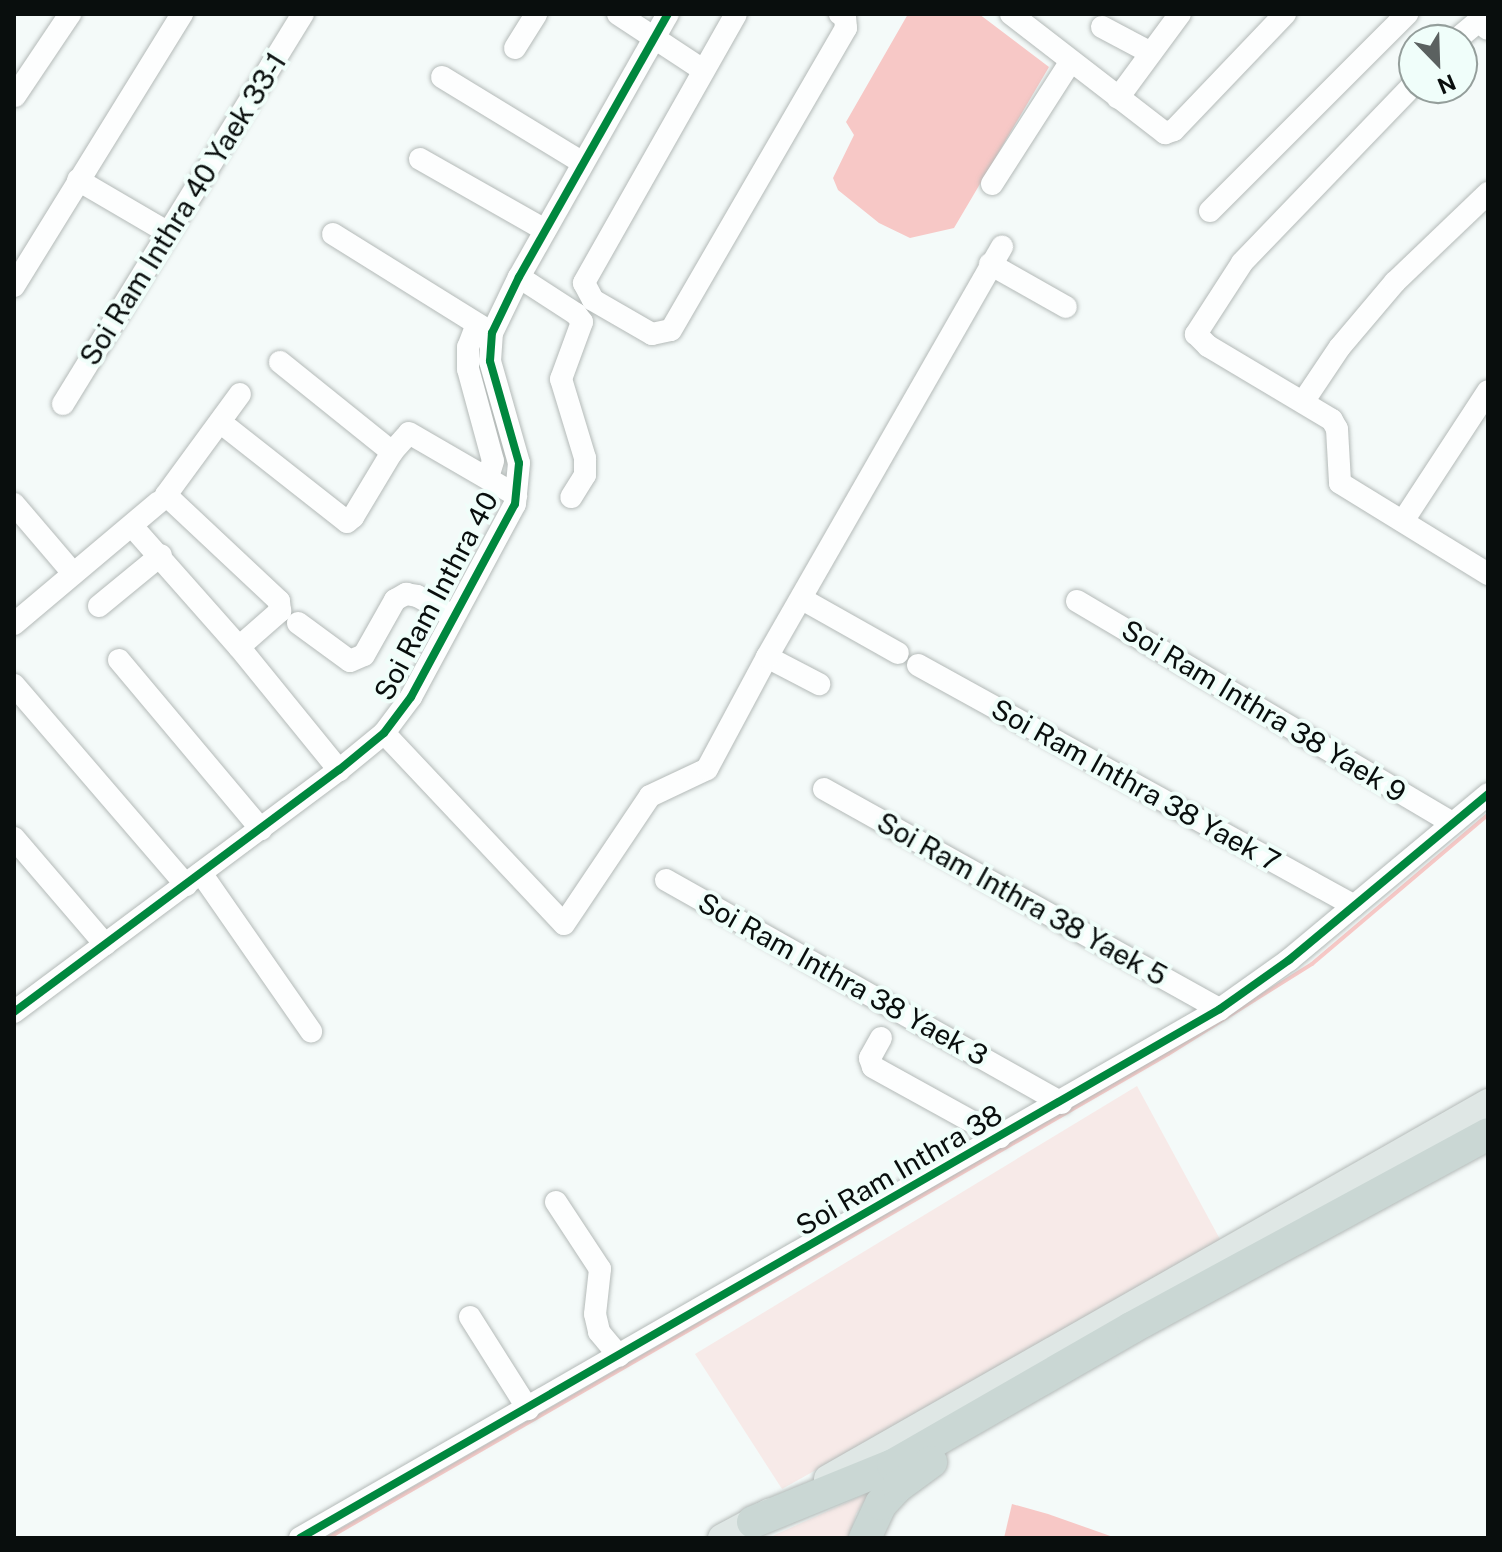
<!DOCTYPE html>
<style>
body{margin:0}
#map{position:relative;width:1502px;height:1552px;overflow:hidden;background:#f4faf9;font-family:"Public Sans",sans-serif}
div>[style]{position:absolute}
.green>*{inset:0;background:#f7eae8}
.water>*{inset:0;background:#f7c8c6}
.stream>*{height:4px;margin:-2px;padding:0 2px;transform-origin:2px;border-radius:2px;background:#f7c8c6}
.roads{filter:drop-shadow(0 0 2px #b4bab8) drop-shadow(0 0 2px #b4bab8)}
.minor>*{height:22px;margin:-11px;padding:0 11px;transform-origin:11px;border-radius:11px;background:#fdfefe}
.major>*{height:28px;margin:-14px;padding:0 14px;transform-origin:14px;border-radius:14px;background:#dfe7e5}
.highway>*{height:32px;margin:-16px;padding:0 16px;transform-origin:16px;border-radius:16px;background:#cad7d4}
.cycleway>*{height:8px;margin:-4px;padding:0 4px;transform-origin:4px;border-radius:4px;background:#00873e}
span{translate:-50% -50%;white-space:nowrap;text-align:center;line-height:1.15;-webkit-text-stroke:8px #f0fefa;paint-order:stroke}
.street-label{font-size:28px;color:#090e0d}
.frame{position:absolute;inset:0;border:16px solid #090e0d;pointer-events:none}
.north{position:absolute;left:1398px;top:24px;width:80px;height:80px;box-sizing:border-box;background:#f0fefa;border:2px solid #949e9b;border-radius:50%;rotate:157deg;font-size:22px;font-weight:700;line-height:32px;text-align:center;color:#090e0d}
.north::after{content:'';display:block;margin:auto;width:28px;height:36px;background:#5b6160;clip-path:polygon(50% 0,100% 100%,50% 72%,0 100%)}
</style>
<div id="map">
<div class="green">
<i style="clip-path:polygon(1137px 1086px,1222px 1243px,782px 1489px,695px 1354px)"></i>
<i style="clip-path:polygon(870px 1492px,856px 1514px,849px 1538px,768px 1538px)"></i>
</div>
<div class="water">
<i style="clip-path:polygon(908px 14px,979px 14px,1049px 67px,954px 228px,910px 238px,879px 223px,838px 190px,833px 178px,854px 135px,846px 122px)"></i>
<i style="clip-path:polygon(1012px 1504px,1048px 1514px,1116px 1538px,1004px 1538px)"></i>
</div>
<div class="stream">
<i style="left:328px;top:1538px;width:969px;rotate:-29.95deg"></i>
<i style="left:1168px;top:1054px;width:170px;rotate:-32deg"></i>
<i style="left:1312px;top:964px;width:231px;rotate:-40.3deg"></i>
</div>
<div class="roads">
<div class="minor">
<i style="left:618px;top:14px;width:102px;rotate:33.4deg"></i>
<i style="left:736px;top:14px;width:309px;rotate:119.5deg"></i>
<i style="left:584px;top:283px;width:19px;rotate:62deg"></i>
<i style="left:593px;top:300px;width:68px;rotate:30deg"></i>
<i style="left:652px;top:334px;width:19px;rotate:-12deg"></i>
<i style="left:671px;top:330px;width:349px;rotate:-59.9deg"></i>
<i style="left:846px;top:28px;width:11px;rotate:-95deg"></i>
<i style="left:845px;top:17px;width:6px;rotate:-149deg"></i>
<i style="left:1011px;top:14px;width:195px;rotate:37.7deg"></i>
<i style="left:1165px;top:133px;width:9px;rotate:-18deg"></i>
<i style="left:1174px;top:130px;width:161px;rotate:-46.3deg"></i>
<i style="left:1102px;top:27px;width:55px;rotate:28deg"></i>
<i style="left:1456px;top:40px;width:30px;rotate:-40deg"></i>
<i style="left:1479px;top:21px;width:12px;rotate:42deg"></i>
<i style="left:515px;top:48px;width:40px;rotate:-58deg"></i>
<i style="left:442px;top:77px;width:165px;rotate:31.4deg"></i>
<i style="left:1414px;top:84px;width:248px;rotate:133.9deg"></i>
<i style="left:1242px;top:263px;width:85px;rotate:122.9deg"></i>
<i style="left:1196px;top:334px;width:17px;rotate:45deg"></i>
<i style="left:1208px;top:346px;width:144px;rotate:30.8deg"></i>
<i style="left:1332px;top:420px;width:10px;rotate:61deg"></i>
<i style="left:1337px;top:429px;width:54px;rotate:86.8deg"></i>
<i style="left:1340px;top:483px;width:174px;rotate:31.6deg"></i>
<i style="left:15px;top:96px;width:99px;rotate:-56.1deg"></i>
<i style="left:1118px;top:98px;width:104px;rotate:-53.6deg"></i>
<i style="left:420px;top:159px;width:144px;rotate:29.6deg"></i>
<i style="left:78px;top:180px;width:103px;rotate:30.3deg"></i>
<i style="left:992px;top:184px;width:146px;rotate:-57.3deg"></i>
<i style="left:1210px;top:211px;width:279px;rotate:-45deg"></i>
<i style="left:333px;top:234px;width:187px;rotate:31.9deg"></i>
<i style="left:990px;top:264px;width:87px;rotate:29.5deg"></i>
<i style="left:519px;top:277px;width:68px;rotate:33deg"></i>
<i style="left:576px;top:314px;width:10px;rotate:53deg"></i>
<i style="left:582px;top:322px;width:61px;rotate:110.2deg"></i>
<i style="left:561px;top:379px;width:83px;rotate:73.1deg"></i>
<i style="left:585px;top:458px;width:17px;rotate:90deg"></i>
<i style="left:585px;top:475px;width:26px;rotate:122deg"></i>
<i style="left:14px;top:286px;width:320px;rotate:-58.3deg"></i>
<i style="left:477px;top:324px;width:25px;rotate:111deg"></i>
<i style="left:468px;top:347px;width:22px;rotate:90deg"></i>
<i style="left:468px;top:369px;width:95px;rotate:74.8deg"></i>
<i style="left:493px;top:461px;width:17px;rotate:107deg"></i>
<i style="left:280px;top:362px;width:144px;rotate:38.8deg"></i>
<i style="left:1303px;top:402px;width:66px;rotate:-56.1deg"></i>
<i style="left:1340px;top:347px;width:85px;rotate:-49.8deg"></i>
<i style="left:1395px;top:282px;width:129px;rotate:-43.7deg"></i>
<i style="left:63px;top:404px;width:458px;rotate:-58.4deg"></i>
<i style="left:229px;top:429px;width:150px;rotate:38.2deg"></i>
<i style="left:347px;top:522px;width:8px;rotate:-40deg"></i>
<i style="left:353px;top:517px;width:76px;rotate:-59deg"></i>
<i style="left:392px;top:452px;width:25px;rotate:-48deg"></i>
<i style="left:409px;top:433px;width:124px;rotate:30.1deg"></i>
<i style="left:14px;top:504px;width:91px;rotate:49.5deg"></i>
<i style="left:1403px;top:521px;width:155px;rotate:-56.8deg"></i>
<i style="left:139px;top:534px;width:151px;rotate:48.5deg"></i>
<i style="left:239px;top:647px;width:159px;rotate:50.9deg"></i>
<i style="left:802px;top:599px;width:110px;rotate:29.4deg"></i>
<i style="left:1077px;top:601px;width:436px;rotate:30.6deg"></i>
<i style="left:99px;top:606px;width:80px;rotate:-39.4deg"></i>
<i style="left:298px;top:623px;width:64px;rotate:36.2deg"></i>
<i style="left:350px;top:661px;width:15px;rotate:-23deg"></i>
<i style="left:364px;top:655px;width:63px;rotate:-60.6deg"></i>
<i style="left:395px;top:600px;width:13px;rotate:-29deg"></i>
<i style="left:406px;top:594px;width:11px;rotate:10deg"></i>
<i style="left:417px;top:596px;width:41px;rotate:29.1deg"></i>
<i style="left:14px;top:624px;width:189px;rotate:-40.1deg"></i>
<i style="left:239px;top:647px;width:55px;rotate:-41.3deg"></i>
<i style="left:280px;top:611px;width:10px;rotate:-96deg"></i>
<i style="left:279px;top:601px;width:155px;rotate:-136.8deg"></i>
<i style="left:166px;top:495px;width:125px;rotate:-53.8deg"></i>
<i style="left:767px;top:657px;width:59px;rotate:27.4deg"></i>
<i style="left:119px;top:660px;width:221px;rotate:50deg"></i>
<i style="left:918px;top:665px;width:498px;rotate:28.9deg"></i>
<i style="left:14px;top:685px;width:264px;rotate:49.3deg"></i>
<i style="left:384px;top:733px;width:262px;rotate:46.7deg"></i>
<i style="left:564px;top:924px;width:154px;rotate:-56.1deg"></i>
<i style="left:650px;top:796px;width:63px;rotate:-25.3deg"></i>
<i style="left:707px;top:769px;width:127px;rotate:-61.8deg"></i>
<i style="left:767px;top:657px;width:473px;rotate:-60.2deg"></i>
<i style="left:824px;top:789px;width:453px;rotate:29.1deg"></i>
<i style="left:14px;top:838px;width:140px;rotate:49.4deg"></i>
<i style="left:201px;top:873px;width:193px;rotate:55.2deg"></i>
<i style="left:666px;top:880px;width:454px;rotate:29.4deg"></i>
<i style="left:14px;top:1012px;width:405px;rotate:-36.7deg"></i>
<i style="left:339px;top:770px;width:58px;rotate:-39.4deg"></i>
<i style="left:384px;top:733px;width:45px;rotate:-53.1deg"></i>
<i style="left:411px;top:697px;width:219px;rotate:-61.7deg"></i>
<i style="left:515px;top:504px;width:41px;rotate:-84.4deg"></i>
<i style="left:519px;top:463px;width:106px;rotate:-105.9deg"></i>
<i style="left:490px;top:361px;width:28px;rotate:-86deg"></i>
<i style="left:492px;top:333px;width:62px;rotate:-64.3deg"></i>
<i style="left:519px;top:277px;width:302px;rotate:-60.5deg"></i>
<i style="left:881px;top:1038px;width:23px;rotate:119deg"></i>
<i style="left:870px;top:1058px;width:9px;rotate:72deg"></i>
<i style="left:873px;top:1067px;width:145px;rotate:28.9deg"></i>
<i style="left:556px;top:1202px;width:80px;rotate:56.7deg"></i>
<i style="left:600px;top:1269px;width:45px;rotate:96.3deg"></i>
<i style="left:595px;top:1314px;width:18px;rotate:77deg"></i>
<i style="left:599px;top:1332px;width:31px;rotate:50deg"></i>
<i style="left:470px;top:1317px;width:109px;rotate:57.8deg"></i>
<i style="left:300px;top:1538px;width:1061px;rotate:-29.9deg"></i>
<i style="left:1220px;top:1009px;width:85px;rotate:-35.4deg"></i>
<i style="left:1289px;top:960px;width:259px;rotate:-39.8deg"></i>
</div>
<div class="major">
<i style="left:828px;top:1479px;width:760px;rotate:-29.67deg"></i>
<i style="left:722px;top:1538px;width:55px;rotate:-28deg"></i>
</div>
<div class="highway">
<i style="left:753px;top:1522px;width:151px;rotate:-22.2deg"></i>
<i style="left:893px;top:1465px;width:275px;rotate:-29.9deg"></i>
<i style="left:1131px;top:1328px;width:406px;rotate:-28.5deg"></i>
<i style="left:865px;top:1538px;width:38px;rotate:-65deg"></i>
<i style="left:881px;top:1504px;width:25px;rotate:-47deg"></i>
<i style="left:898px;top:1486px;width:41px;rotate:-36deg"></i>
</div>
</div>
<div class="cycleway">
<i style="left:14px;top:1012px;width:405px;rotate:-36.7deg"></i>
<i style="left:339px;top:770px;width:58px;rotate:-39.4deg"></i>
<i style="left:384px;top:733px;width:45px;rotate:-53.1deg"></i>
<i style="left:411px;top:697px;width:219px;rotate:-61.7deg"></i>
<i style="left:515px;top:504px;width:41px;rotate:-84.4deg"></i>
<i style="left:519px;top:463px;width:106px;rotate:-105.9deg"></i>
<i style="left:490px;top:361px;width:28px;rotate:-86deg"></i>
<i style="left:492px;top:333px;width:62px;rotate:-64.3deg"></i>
<i style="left:519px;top:277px;width:302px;rotate:-60.5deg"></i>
<i style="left:300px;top:1538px;width:1061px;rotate:-29.9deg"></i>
<i style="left:1220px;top:1009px;width:85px;rotate:-35.4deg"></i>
<i style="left:1289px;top:960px;width:259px;rotate:-39.8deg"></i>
</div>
<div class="street-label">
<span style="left:183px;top:209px;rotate:-58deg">Soi Ram Inthra 40 Yaek 33-1</span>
<span style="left:436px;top:596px;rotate:-62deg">Soi Ram Inthra 40</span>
<span style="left:1264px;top:711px;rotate:31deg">Soi Ram Inthra 38 Yaek 9</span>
<span style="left:1136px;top:785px;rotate:29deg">Soi Ram Inthra 38 Yaek 7</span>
<span style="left:1022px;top:899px;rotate:29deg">Soi Ram Inthra 38 Yaek 5</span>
<span style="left:843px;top:979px;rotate:29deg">Soi Ram Inthra 38 Yaek 3</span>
<span style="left:899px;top:1170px;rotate:-30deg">Soi Ram Inthra 38</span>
</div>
<div class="frame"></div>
<div class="north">N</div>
</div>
